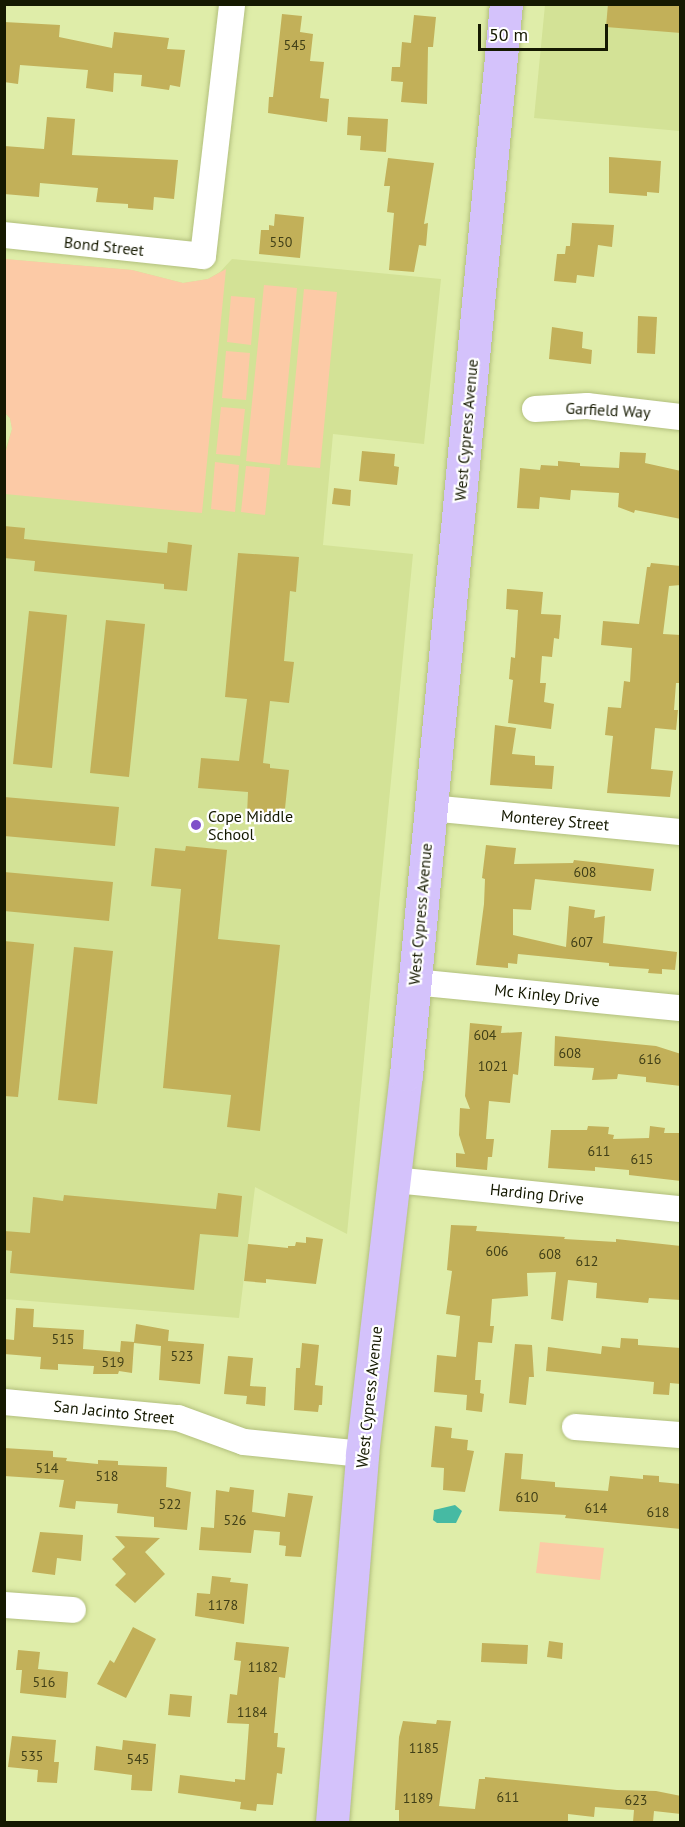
<!DOCTYPE html>
<style>
body{margin:0}
#map{position:relative;width:685px;height:1827px;overflow:hidden;background:#dfeda9;font-family:"PT Sans",sans-serif}
div>[style]{position:absolute}
.built>*{inset:0;background:#d3e296}
.green>*{inset:0;background:#fccaa6}
.water>*{inset:0;background:#46baa3}
.building>*{inset:0;background:#c2b059}
.roads{filter:drop-shadow(0 0 2px #b2bf7d) drop-shadow(0 0 2px #b2bf7d)}
.minor>*{height:26px;margin:-13px;padding:0 13px;transform-origin:13px;border-radius:13px;background:#fff}
.major>*{height:33px;margin:-16.5px;padding:0 16.5px;transform-origin:16.5px;border-radius:16.5px;background:#d4c2fb}
.dots>*{width:16px;height:16px;translate:-50% -50%;box-sizing:border-box;border:3px solid #fff;border-radius:50%}
span{translate:-50% -50%;white-space:nowrap;text-align:center;line-height:1.15;-webkit-text-stroke:4.5px #fff;paint-order:stroke}
.number-label{font-size:14px;color:#403f17}
.number-label span{-webkit-text-stroke-width:0}
.street-label{font-size:16px;color:#151901}
.poi-label{font-size:16px;color:#151901}
.left{translate:0 -50%;text-align:left}
.frame{position:absolute;inset:0;border:6px solid #151901;pointer-events:none}
.scale{position:absolute;left:478px;top:24px;width:130px;height:27px;box-sizing:border-box;border:3px solid #151901;border-top:0;padding-left:8px;font-size:18px;line-height:21px;white-space:nowrap;color:#151901;-webkit-text-stroke:4px #fff;paint-order:stroke}
</style>
<div id="map">
<div class="built">
<i style="clip-path:polygon(545px 5px,680px 5px,680px 131px,534px 118px)"></i>
<i style="clip-path:polygon(4px 259px,132px 270px,183px 283px,208px 279px,220px 272px,232px 259px,441px 279px,424px 444px,333px 434px,323px 545px,413px 554px,347px 1234px,255px 1187px,239px 1318px,5px 1299px,4px 454px,12px 429px,10px 418px,4px 412px)"></i>
</div>
<div class="green">
<i style="clip-path:polygon(5px 259px,132px 270px,183px 283px,208px 279px,226px 269px,202px 513px,5px 494px,5px 454px,12px 429px,10px 418px,4px 412px)"></i>
<i style="clip-path:polygon(264px 285px,297px 288px,280px 465px,246px 461px)"></i>
<i style="clip-path:polygon(304px 289px,337px 292px,320px 468px,287px 465px)"></i>
<i style="clip-path:polygon(231px 296px,255px 298px,251px 345px,227px 342px)"></i>
<i style="clip-path:polygon(226px 351px,250px 353px,246px 400px,222px 398px)"></i>
<i style="clip-path:polygon(221px 407px,245px 409px,240px 456px,216px 454px)"></i>
<i style="clip-path:polygon(215px 462px,239px 465px,235px 512px,211px 509px)"></i>
<i style="clip-path:polygon(246px 466px,270px 468px,265px 515px,241px 512px)"></i>
<i style="clip-path:polygon(540px 1542px,604px 1548px,600px 1580px,536px 1573px)"></i>
</div>
<div class="water">
<i style="clip-path:polygon(455px 1505px,462px 1511px,456px 1523px,437px 1523px,433px 1520px,434px 1510px)"></i>
</div>
<div class="building">
<i style="clip-path:polygon(608px 4px,681px 4px,681px 33px,606px 27px)"></i>
<i style="clip-path:polygon(282px 14px,302px 16px,300px 32px,313px 34px,310px 61px,324px 62px,320px 98px,329px 99px,327px 122px,268px 113px,269px 97px,273px 97px)"></i>
<i style="clip-path:polygon(414px 15px,436px 17px,433px 47px,428px 47px,427px 104px,401px 102px,403px 82px,391px 81px,392px 67px,400px 67px,402px 42px,411px 43px)"></i>
<i style="clip-path:polygon(4px 22px,60px 25px,59px 37px,112px 48px,114px 32px,169px 38px,167px 49px,185px 50px,180px 87px,170px 85px,169px 90px,141px 86px,142px 75px,114px 73px,113px 92px,86px 88px,88px 70px,20px 65px,18px 84px,4px 82px)"></i>
<i style="clip-path:polygon(47px 117px,75px 119px,72px 155px,178px 160px,174px 199px,154px 197px,153px 210px,128px 208px,128px 204px,96px 202px,98px 188px,40px 183px,39px 197px,4px 194px,4px 146px,44px 149px)"></i>
<i style="clip-path:polygon(348px 117px,388px 119px,386px 152px,360px 150px,361px 136px,347px 135px)"></i>
<i style="clip-path:polygon(609px 157px,661px 161px,659px 193px,647px 192px,647px 196px,609px 193px)"></i>
<i style="clip-path:polygon(388px 158px,434px 163px,424px 224px,428px 223px,426px 246px,419px 245px,414px 272px,389px 270px,394px 213px,387px 212px,390px 186px,384px 186px)"></i>
<i style="clip-path:polygon(275px 214px,304px 217px,300px 258px,259px 254px,261px 230px,269px 230px,269px 225px,274px 226px)"></i>
<i style="clip-path:polygon(572px 223px,614px 225px,612px 247px,598px 245px,594px 277px,577px 275px,576px 283px,554px 281px,557px 254px,565px 254px,566px 246px,570px 246px)"></i>
<i style="clip-path:polygon(638px 316px,657px 317px,655px 354px,637px 353px)"></i>
<i style="clip-path:polygon(552px 327px,583px 332px,582px 348px,592px 350px,591px 364px,549px 359px)"></i>
<i style="clip-path:polygon(362px 451px,395px 454px,394px 466px,399px 467px,397px 485px,359px 481px)"></i>
<i style="clip-path:polygon(620px 452px,646px 453px,645px 463px,681px 471px,681px 519px,635px 510px,634px 513px,618px 507px,619px 493px,571px 490px,570px 500px,540px 497px,539px 509px,517px 508px,520px 468px,540px 470px,541px 465px,558px 466px,558px 461px,580px 463px,580px 466px,619px 468px)"></i>
<i style="clip-path:polygon(334px 488px,351px 490px,350px 506px,332px 504px)"></i>
<i style="clip-path:polygon(4px 526px,25px 528px,24px 539px,64px 543px,167px 553px,168px 542px,192px 545px,187px 591px,164px 589px,164px 584px,34px 571px,35px 561px,4px 558px)"></i>
<i style="clip-path:polygon(238px 553px,299px 557px,296px 592px,290px 591px,284px 661px,294px 662px,289px 703px,270px 701px,263px 763px,270px 764px,270px 768px,289px 770px,284px 818px,247px 815px,248px 792px,198px 788px,201px 758px,239px 761px,247px 699px,225px 697px)"></i>
<i style="clip-path:polygon(651px 563px,681px 566px,681px 585px,669px 586px,663px 634px,681px 635px,681px 676px,680px 683px,676px 683px,674px 710px,678px 710px,676px 730px,655px 728px,651px 769px,673px 771px,670px 797px,607px 793px,613px 736px,605px 735px,608px 707px,621px 708px,624px 681px,630px 682px,632px 648px,601px 645px,603px 621px,639px 624px,647px 567px,650px 567px)"></i>
<i style="clip-path:polygon(507px 589px,543px 592px,541px 614px,561px 615px,559px 639px,554px 638px,552px 657px,542px 656px,540px 683px,546px 683px,544px 702px,554px 704px,551px 729px,508px 723px,513px 680px,509px 679px,511px 657px,515px 658px,518px 610px,506px 609px)"></i>
<i style="clip-path:polygon(29px 611px,67px 615px,52px 768px,13px 764px)"></i>
<i style="clip-path:polygon(106px 620px,145px 624px,129px 777px,90px 773px)"></i>
<i style="clip-path:polygon(495px 725px,516px 728px,512px 754px,535px 756px,535px 765px,554px 766px,552px 789px,490px 785px)"></i>
<i style="clip-path:polygon(4px 797px,119px 807px,115px 846px,4px 836px)"></i>
<i style="clip-path:polygon(486px 845px,516px 848px,514px 864px,573px 863px,574px 860px,654px 869px,651px 891px,535px 879px,531px 910px,513px 909px,513px 935px,566px 947px,569px 906px,595px 910px,594px 918px,605px 916px,603px 943px,677px 952px,675px 970px,662px 969px,662px 974px,648px 973px,649px 969px,609px 966px,609px 963px,518px 954px,517px 964px,508px 963px,508px 968px,476px 965px,484px 904px,485px 879px,482px 878px)"></i>
<i style="clip-path:polygon(186px 846px,227px 850px,218px 939px,280px 945px,260px 1131px,227px 1127px,231px 1095px,163px 1088px,181px 889px,151px 886px,155px 848px,185px 851px)"></i>
<i style="clip-path:polygon(4px 872px,113px 882px,109px 921px,4px 911px)"></i>
<i style="clip-path:polygon(4px 941px,34px 944px,18px 1097px,4px 1096px)"></i>
<i style="clip-path:polygon(74px 947px,113px 951px,97px 1104px,58px 1100px)"></i>
<i style="clip-path:polygon(470px 1023px,502px 1026px,501px 1033px,522px 1032px,518px 1075px,513px 1074px,510px 1103px,489px 1101px,486px 1139px,494px 1139px,492px 1157px,488px 1157px,487px 1170px,456px 1167px,456px 1153px,465px 1154px,459px 1135px,460px 1108px,470px 1109px,465px 1096px)"></i>
<i style="clip-path:polygon(555px 1036px,656px 1046px,681px 1054px,681px 1086px,646px 1082px,646px 1077px,618px 1074px,617px 1079px,592px 1080px,594px 1068px,554px 1066px)"></i>
<i style="clip-path:polygon(588px 1126px,609px 1127px,608px 1134px,614px 1135px,613px 1139px,649px 1138px,650px 1126px,665px 1128px,664px 1133px,681px 1133px,681px 1181px,629px 1175px,629px 1170px,595px 1167px,595px 1171px,548px 1168px,551px 1130px,587px 1130px)"></i>
<i style="clip-path:polygon(218px 1193px,242px 1196px,238px 1237px,200px 1234px,194px 1290px,10px 1273px,12px 1251px,4px 1250px,4px 1231px,30px 1233px,33px 1197px,63px 1201px,64px 1195px,216px 1209px)"></i>
<i style="clip-path:polygon(451px 1225px,477px 1226px,476px 1231px,565px 1237px,564px 1239px,616px 1242px,616px 1239px,681px 1246px,681px 1300px,649px 1298px,648px 1303px,596px 1298px,597px 1283px,568px 1280px,563px 1321px,551px 1319px,556px 1272px,527px 1273px,528px 1296px,492px 1299px,490px 1326px,494px 1326px,492px 1343px,478px 1342px,475px 1380px,481px 1380px,480px 1393px,484px 1394px,482px 1412px,466px 1410px,467px 1395px,434px 1392px,437px 1355px,456px 1357px,460px 1316px,446px 1314px,452px 1271px,447px 1270px)"></i>
<i style="clip-path:polygon(306px 1237px,323px 1239px,316px 1284px,266px 1279px,266px 1283px,244px 1281px,248px 1244px,288px 1248px,288px 1246px,295px 1246px,296px 1242px,306px 1243px)"></i>
<i style="clip-path:polygon(16px 1308px,34px 1309px,33px 1327px,84px 1330px,83px 1349px,120px 1352px,121px 1341px,134px 1342px,136px 1324px,169px 1330px,168px 1341px,204px 1344px,200px 1384px,159px 1380px,161px 1346px,134px 1343px,132px 1373px,119px 1371px,118px 1374px,93px 1374px,94px 1366px,58px 1364px,58px 1370px,40px 1369px,41px 1357px,4px 1354px,4px 1339px,14px 1340px)"></i>
<i style="clip-path:polygon(621px 1338px,638px 1339px,638px 1345px,681px 1348px,681px 1384px,670px 1383px,669px 1395px,653px 1394px,654px 1382px,546px 1371px,548px 1347px,601px 1354px,602px 1346px,620px 1348px)"></i>
<i style="clip-path:polygon(302px 1343px,319px 1345px,315px 1385px,323px 1386px,322px 1405px,319px 1405px,318px 1412px,294px 1410px,296px 1368px,300px 1368px)"></i>
<i style="clip-path:polygon(515px 1344px,532px 1345px,534px 1377px,529px 1377px,526px 1405px,509px 1403px)"></i>
<i style="clip-path:polygon(228px 1356px,253px 1358px,250px 1386px,266px 1387px,265px 1406px,246px 1404px,247px 1396px,224px 1394px)"></i>
<i style="clip-path:polygon(435px 1426px,452px 1428px,451px 1438px,468px 1440px,467px 1450px,474px 1451px,465px 1492px,443px 1490px,444px 1468px,431px 1467px)"></i>
<i style="clip-path:polygon(4px 1448px,53px 1451px,53px 1457px,67px 1458px,66px 1461px,98px 1464px,98px 1460px,118px 1461px,118px 1465px,167px 1467px,166px 1487px,191px 1492px,187px 1530px,154px 1527px,154px 1517px,117px 1513px,118px 1504px,76px 1501px,75px 1509px,59px 1507px,64px 1480px,4px 1476px)"></i>
<i style="clip-path:polygon(505px 1453px,523px 1454px,521px 1479px,555px 1482px,555px 1487px,608px 1491px,610px 1476px,643px 1479px,643px 1475px,659px 1476px,659px 1482px,681px 1484px,681px 1529px,565px 1518px,566px 1515px,499px 1511px)"></i>
<i style="clip-path:polygon(230px 1487px,254px 1490px,252px 1512px,285px 1517px,288px 1493px,313px 1496px,301px 1557px,285px 1556px,286px 1546px,279px 1545px,280px 1532px,254px 1530px,251px 1553px,199px 1550px,201px 1527px,214px 1528px,216px 1490px,229px 1492px)"></i>
<i style="clip-path:polygon(40px 1532px,83px 1535px,81px 1561px,57px 1558px,55px 1575px,32px 1572px)"></i>
<i style="clip-path:polygon(115px 1536px,160px 1538px,145px 1552px,165px 1574px,135px 1603px,115px 1585px,126px 1574px,112px 1559px,125px 1547px)"></i>
<i style="clip-path:polygon(212px 1576px,231px 1578px,230px 1582px,248px 1584px,244px 1624px,195px 1616px,197px 1593px,210px 1594px)"></i>
<i style="clip-path:polygon(133px 1627px,156px 1639px,126px 1698px,97px 1684px,110px 1660px,114px 1663px)"></i>
<i style="clip-path:polygon(549px 1641px,563px 1643px,562px 1659px,547px 1657px)"></i>
<i style="clip-path:polygon(236px 1642px,289px 1647px,285px 1678px,279px 1677px,274px 1733px,278px 1733px,277px 1747px,285px 1748px,282px 1774px,277px 1773px,273px 1805px,257px 1804px,256px 1811px,240px 1809px,241px 1802px,178px 1793px,180px 1775px,235px 1782px,235px 1779px,245px 1780px,249px 1724px,227px 1723px,230px 1694px,237px 1695px,241px 1661px,234px 1660px)"></i>
<i style="clip-path:polygon(482px 1643px,528px 1645px,527px 1664px,481px 1662px)"></i>
<i style="clip-path:polygon(18px 1650px,40px 1652px,38px 1669px,68px 1672px,66px 1698px,20px 1693px,22px 1670px,16px 1670px)"></i>
<i style="clip-path:polygon(170px 1694px,192px 1696px,190px 1717px,168px 1715px)"></i>
<i style="clip-path:polygon(437px 1720px,451px 1721px,439px 1806px,475px 1809px,479px 1779px,485px 1779px,485px 1777px,617px 1790px,656px 1791px,681px 1796px,681px 1814px,654px 1811px,653px 1822px,633px 1822px,634px 1810px,595px 1807px,594px 1817px,568px 1814px,568px 1822px,399px 1822px,399px 1810px,395px 1810px,399px 1737px,403px 1721px,436px 1724px)"></i>
<i style="clip-path:polygon(12px 1736px,56px 1740px,54px 1762px,59px 1762px,57px 1783px,37px 1782px,38px 1770px,8px 1767px)"></i>
<i style="clip-path:polygon(123px 1740px,156px 1744px,152px 1791px,131px 1790px,132px 1775px,94px 1770px,96px 1746px,122px 1750px)"></i>
</div>
<div class="roads">
<div class="minor">
<i style="left:4px;top:235px;width:200px;rotate:6deg"></i>
<i style="left:203px;top:256px;width:254px;rotate:-83.4deg"></i>
<i style="left:535px;top:409px;width:52px;rotate:-3.3deg"></i>
<i style="left:587px;top:406px;width:94px;rotate:6.7deg"></i>
<i style="left:430px;top:808px;width:251px;rotate:5.5deg"></i>
<i style="left:414px;top:982px;width:267px;rotate:5.6deg"></i>
<i style="left:394px;top:1180px;width:287px;rotate:5.8deg"></i>
<i style="left:4px;top:1402px;width:175px;rotate:5.3deg"></i>
<i style="left:178px;top:1418px;width:70px;rotate:20deg"></i>
<i style="left:244px;top:1442px;width:119px;rotate:5.8deg"></i>
<i style="left:575px;top:1427px;width:105px;rotate:4.4deg"></i>
<i style="left:4px;top:1605px;width:69px;rotate:4.1deg"></i>
</div>
<div class="major">
<i style="left:332px;top:1822px;width:369px;rotate:-85.3deg"></i>
<i style="left:362px;top:1454px;width:382px;rotate:-83.4deg"></i>
<i style="left:406px;top:1075px;width:1076px;rotate:-84.67deg"></i>
</div>
</div>
<div class="dots">
<i style="left:196px;top:825px;background:#7e50c9"></i>
</div>
<div class="number-label">
<span style="left:295px;top:45px">545</span>
<span style="left:281px;top:242px">550</span>
<span style="left:585px;top:872px">608</span>
<span style="left:582px;top:942px">607</span>
<span style="left:485px;top:1035px">604</span>
<span style="left:570px;top:1053px">608</span>
<span style="left:650px;top:1059px">616</span>
<span style="left:493px;top:1066px">1021</span>
<span style="left:599px;top:1151px">611</span>
<span style="left:642px;top:1159px">615</span>
<span style="left:497px;top:1251px">606</span>
<span style="left:550px;top:1254px">608</span>
<span style="left:587px;top:1261px">612</span>
<span style="left:63px;top:1339px">515</span>
<span style="left:182px;top:1356px">523</span>
<span style="left:113px;top:1362px">519</span>
<span style="left:47px;top:1468px">514</span>
<span style="left:107px;top:1476px">518</span>
<span style="left:527px;top:1497px">610</span>
<span style="left:170px;top:1504px">522</span>
<span style="left:596px;top:1508px">614</span>
<span style="left:658px;top:1512px">618</span>
<span style="left:235px;top:1520px">526</span>
<span style="left:223px;top:1605px">1178</span>
<span style="left:263px;top:1667px">1182</span>
<span style="left:44px;top:1682px">516</span>
<span style="left:252px;top:1712px">1184</span>
<span style="left:424px;top:1748px">1185</span>
<span style="left:32px;top:1756px">535</span>
<span style="left:138px;top:1759px">545</span>
<span style="left:508px;top:1797px">611</span>
<span style="left:418px;top:1798px">1189</span>
<span style="left:636px;top:1800px">623</span>
</div>
<div class="street-label">
<span style="left:104px;top:246px;rotate:6deg">Bond Street</span>
<span style="left:608px;top:410px;rotate:3deg">Garfield Way</span>
<span style="left:466px;top:430px;rotate:-85deg">West Cypress Avenue</span>
<span style="left:555px;top:820px;rotate:5deg">Monterey Street</span>
<span style="left:420px;top:914px;rotate:-85deg">West Cypress Avenue</span>
<span style="left:547px;top:995px;rotate:6deg">Mc Kinley Drive</span>
<span style="left:537px;top:1194px;rotate:6deg">Harding Drive</span>
<span style="left:369px;top:1397px;rotate:-84deg">West Cypress Avenue</span>
<span style="left:114px;top:1412px;rotate:6deg">San Jacinto Street</span>
</div>
<div class="poi-label">
<span class="left" style="left:208px;top:825px">Cope Middle<br>School</span>
</div>
<div class="frame"></div>
<div class="scale">50 m</div>
</div>
